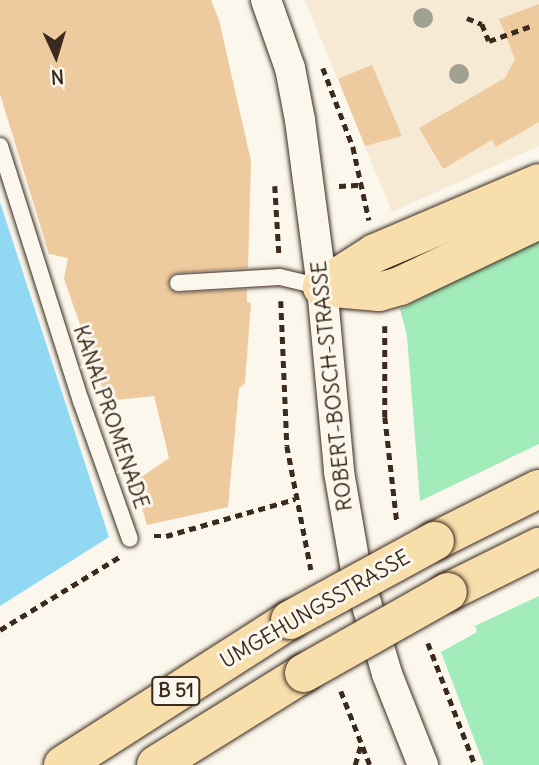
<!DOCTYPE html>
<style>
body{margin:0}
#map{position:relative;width:539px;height:765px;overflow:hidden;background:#fbf7ec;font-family:Delius,sans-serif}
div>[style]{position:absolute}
.built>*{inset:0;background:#f7ead5}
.green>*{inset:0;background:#a2ebba}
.water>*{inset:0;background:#91d8f3}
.building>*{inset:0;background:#eecb9f}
.path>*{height:4.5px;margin-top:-2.25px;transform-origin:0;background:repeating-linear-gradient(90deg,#3b2a1e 0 7px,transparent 0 12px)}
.roads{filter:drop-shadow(0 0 2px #3b2a1e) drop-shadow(0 0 2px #3b2a1e)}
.service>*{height:16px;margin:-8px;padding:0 8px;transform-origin:8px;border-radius:8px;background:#fbf7ec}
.minor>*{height:30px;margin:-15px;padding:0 15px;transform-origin:15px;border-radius:15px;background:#fbf7ec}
.trunk>*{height:38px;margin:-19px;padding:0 19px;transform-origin:19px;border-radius:19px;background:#f8deab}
.bridges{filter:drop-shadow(0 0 2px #3b2a1e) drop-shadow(0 0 2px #3b2a1e)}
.trunk-bridge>*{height:38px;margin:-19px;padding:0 19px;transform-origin:19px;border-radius:19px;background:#f8deab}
.trees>*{width:20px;height:20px;margin:-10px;border-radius:50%;background:#a0a190}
span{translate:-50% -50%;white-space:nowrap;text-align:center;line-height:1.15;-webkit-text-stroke:6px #fbf7ec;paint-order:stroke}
.shield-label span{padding:2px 5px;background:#fbf7ec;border:2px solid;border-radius:5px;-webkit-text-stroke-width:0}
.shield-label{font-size:19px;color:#3b2a1e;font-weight:700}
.street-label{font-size:21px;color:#3b2a1e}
.north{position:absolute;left:21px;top:21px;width:70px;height:70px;-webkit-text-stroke:5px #fbf7ec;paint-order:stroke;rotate:176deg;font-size:19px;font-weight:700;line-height:28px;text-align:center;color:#3b2a1e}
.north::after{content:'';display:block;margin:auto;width:24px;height:32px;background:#3b2a1e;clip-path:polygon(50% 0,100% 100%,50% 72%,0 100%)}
</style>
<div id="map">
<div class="built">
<i style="clip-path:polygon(305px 0,539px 0,539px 146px,392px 212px)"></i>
</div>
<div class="green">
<i style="clip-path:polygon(539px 237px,539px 444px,420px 501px,407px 336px,400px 309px)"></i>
<i style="clip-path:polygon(539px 596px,539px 765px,484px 765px,441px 652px,477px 632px,475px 626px)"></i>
</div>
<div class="water">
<i style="clip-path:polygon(0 202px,109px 537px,0 606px)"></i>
</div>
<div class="building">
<i style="clip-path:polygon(0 0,211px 0,219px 20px,251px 161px,248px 268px,177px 273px,172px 275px,168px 283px,170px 289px,178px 293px,247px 289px,247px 302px,251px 303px,245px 383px,239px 388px,228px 507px,147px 525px,134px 482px,169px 458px,154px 396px,107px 401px,64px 279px,68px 258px,49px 254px,0 94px)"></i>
<i style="clip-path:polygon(539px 4px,539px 122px,496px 147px,492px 140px,443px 169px,419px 128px,505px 78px,515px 59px,499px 19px)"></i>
<i style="clip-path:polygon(372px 65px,402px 136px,365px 146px,338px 79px)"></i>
</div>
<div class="path">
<i style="left:467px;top:18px;width:16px;rotate:22deg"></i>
<i style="left:482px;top:24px;width:18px;rotate:68deg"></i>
<i style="left:489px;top:41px;width:45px;rotate:-19.7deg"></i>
<i style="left:323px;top:68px;width:85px;rotate:69.2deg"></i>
<i style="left:353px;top:147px;width:75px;rotate:77.6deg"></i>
<i style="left:275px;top:186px;width:68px;rotate:86.6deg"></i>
<i style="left:339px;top:186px;width:22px;rotate:-3deg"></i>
<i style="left:281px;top:301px;width:145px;rotate:87.6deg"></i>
<i style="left:287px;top:446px;width:126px;rotate:79deg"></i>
<i style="left:385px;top:326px;width:91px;rotate:90deg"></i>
<i style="left:385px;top:417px;width:107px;rotate:83.5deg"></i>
<i style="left:154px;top:536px;width:12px"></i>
<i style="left:166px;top:536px;width:134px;rotate:-16deg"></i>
<i style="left:0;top:630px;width:140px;rotate:-31.5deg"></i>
<i style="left:428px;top:643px;width:131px;rotate:68.9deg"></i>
<i style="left:341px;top:691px;width:79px;rotate:68.6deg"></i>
<i style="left:355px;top:765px;width:22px;rotate:-74deg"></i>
</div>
<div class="roads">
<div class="service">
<i style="left:0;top:146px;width:268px;rotate:72.4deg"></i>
<i style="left:81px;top:401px;width:146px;rotate:70.5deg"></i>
<i style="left:178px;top:283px;width:102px;rotate:-3.4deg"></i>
<i style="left:280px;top:277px;width:43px;rotate:13.4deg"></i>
</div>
<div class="minor">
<i style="left:266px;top:0;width:72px;rotate:70.6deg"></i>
<i style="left:290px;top:68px;width:53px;rotate:79.1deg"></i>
<i style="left:300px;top:120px;width:168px;rotate:82.5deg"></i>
<i style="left:322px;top:287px;width:186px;rotate:84.7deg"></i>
<i style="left:339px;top:472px;width:94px;rotate:80.2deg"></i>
<i style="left:355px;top:565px;width:114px;rotate:73.6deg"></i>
<i style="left:387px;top:674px;width:98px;rotate:68.4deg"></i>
</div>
<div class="trunk">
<i style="left:322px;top:287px;width:63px;rotate:-32.7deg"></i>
<i style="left:375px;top:253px;width:178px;rotate:-23.1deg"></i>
<i style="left:322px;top:287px;width:57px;rotate:5deg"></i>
<i style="left:379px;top:292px;width:22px;rotate:-16deg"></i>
<i style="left:400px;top:286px;width:154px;rotate:-25.4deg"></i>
<i style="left:435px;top:541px;width:116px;rotate:-26.6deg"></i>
<i style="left:448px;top:592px;width:102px;rotate:-26.3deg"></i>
<i style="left:63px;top:765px;width:269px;rotate:-32.6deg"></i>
<i style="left:156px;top:765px;width:174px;rotate:-31.9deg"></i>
</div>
</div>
<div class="bridges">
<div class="trunk-bridge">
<i style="left:290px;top:620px;width:165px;rotate:-28.6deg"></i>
<i style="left:304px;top:673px;width:165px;rotate:-29.4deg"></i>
</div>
</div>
<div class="trees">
<i style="left:423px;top:18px"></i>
<i style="left:459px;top:74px"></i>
</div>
<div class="shield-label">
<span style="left:176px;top:691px">B 51</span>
</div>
<div class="street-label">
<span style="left:332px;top:386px;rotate:-96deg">ROBERT-BOSCH-STRASSE</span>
<span style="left:111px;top:417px;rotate:71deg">KANALPROMENADE</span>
<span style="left:315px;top:609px;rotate:-30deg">UMGEHUNGSSTRASSE</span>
</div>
<div class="north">N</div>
</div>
